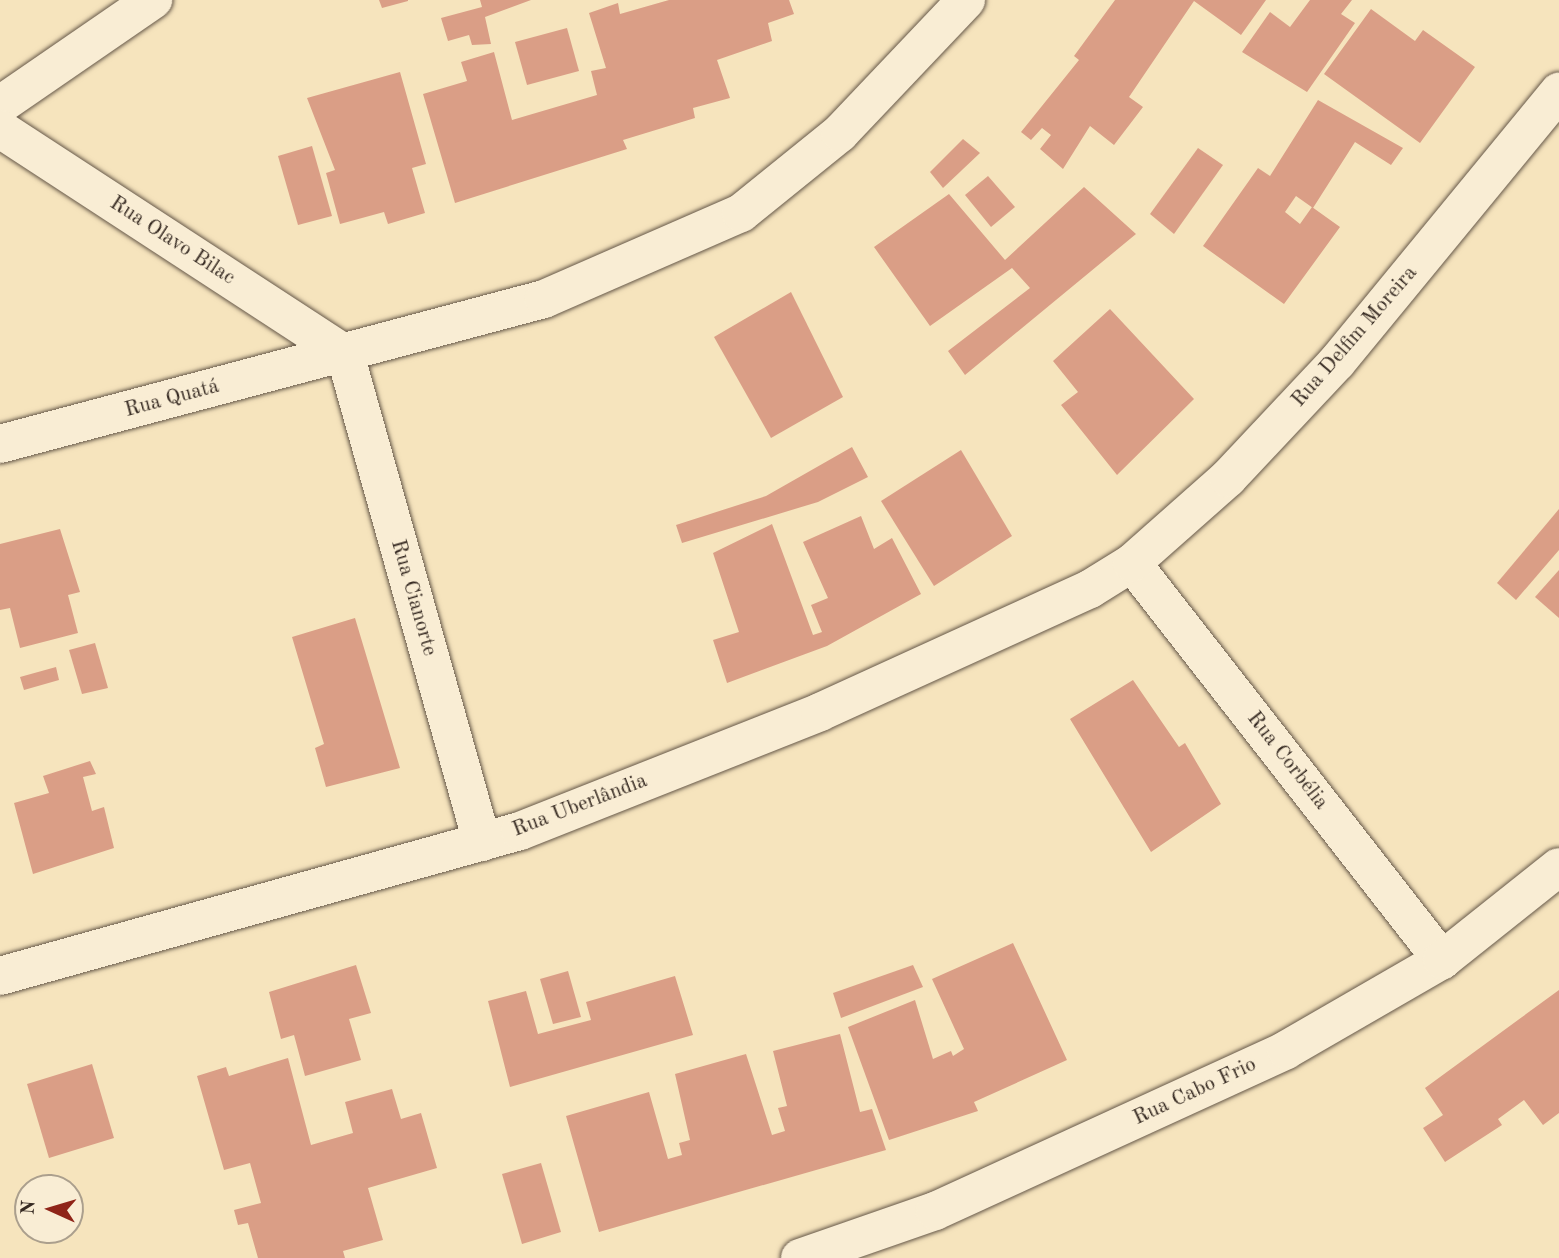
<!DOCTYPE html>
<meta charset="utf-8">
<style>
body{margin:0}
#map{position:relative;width:1559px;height:1258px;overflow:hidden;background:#f6e4bd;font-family:"Old Standard TT",serif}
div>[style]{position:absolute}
.building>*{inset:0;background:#da9e86}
.roads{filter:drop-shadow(0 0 2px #665849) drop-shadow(0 0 2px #665849)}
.minor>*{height:38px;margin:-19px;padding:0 19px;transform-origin:19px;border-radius:19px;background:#f9edd4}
span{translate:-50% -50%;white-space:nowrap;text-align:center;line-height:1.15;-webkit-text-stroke:5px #f9edd4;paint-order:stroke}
.street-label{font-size:21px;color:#362a22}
.north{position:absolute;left:14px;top:1174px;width:70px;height:70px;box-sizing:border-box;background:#f9edd4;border:2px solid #ab9f8d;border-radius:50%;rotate:274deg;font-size:19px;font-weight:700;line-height:28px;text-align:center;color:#362a22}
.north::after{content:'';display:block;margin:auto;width:24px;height:32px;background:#8f2418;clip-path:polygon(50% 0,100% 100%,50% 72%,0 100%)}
</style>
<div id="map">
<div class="building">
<i style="clip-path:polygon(379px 0,408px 0,408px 1px,382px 8px)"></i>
<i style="clip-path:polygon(480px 0,531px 0,485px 17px,491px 44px,472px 45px,469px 35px,448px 41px,441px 18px,482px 7px)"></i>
<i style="clip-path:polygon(669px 0,789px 0,794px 14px,768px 23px,772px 41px,717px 60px,730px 98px,693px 108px,695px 118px,623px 140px,627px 149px,455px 203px,423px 94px,467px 81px,461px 62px,494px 52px,512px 120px,597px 95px,591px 71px,606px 68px,589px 13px,618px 3px,620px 14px)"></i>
<i style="clip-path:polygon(1115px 0,1266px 0,1241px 35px,1194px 1px,1129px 97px,1143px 107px,1114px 145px,1090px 126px,1063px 169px,1040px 149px,1051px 135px,1042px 128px,1031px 140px,1021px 132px,1079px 60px,1074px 56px)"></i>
<i style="clip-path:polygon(1310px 0,1352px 0,1341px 14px,1355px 23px,1307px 92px,1242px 52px,1270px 12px,1290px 27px)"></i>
<i style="clip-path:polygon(1371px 9px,1415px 41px,1423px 30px,1475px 67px,1420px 143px,1324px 74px)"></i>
<i style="clip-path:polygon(567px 28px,579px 71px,527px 85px,515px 42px)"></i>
<i style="clip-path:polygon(400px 72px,426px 164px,412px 168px,425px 213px,388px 224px,384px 212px,340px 224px,326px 173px,335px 170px,307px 98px)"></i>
<i style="clip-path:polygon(1318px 100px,1403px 148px,1391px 165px,1355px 142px,1313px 208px,1296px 196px,1285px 212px,1300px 224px,1312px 207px,1340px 227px,1284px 304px,1203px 246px,1258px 168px,1270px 176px)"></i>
<i style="clip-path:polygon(963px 139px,980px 153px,943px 188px,930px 172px)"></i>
<i style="clip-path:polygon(312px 146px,332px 216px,298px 225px,278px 156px)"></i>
<i style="clip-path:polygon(1198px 148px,1223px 165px,1174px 234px,1150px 214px)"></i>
<i style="clip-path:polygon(988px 176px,1015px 207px,991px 227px,965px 195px)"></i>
<i style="clip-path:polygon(1084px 187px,1136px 234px,965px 375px,948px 351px,1030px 288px,1012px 268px,930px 326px,874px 247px,949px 194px,1005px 260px)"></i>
<i style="clip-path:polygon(791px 292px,843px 397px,771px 438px,714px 337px)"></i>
<i style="clip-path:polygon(1110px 309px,1194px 399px,1117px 475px,1061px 405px,1078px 392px,1053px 361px)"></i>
<i style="clip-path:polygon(852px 447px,868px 477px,818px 502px,682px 543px,676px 525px,766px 496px)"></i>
<i style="clip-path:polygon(961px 450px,1012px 536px,934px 586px,881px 501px)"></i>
<i style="clip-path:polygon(1559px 509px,1559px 550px,1516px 600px,1497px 583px)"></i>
<i style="clip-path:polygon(861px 516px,874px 549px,892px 538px,921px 594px,827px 646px,727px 683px,713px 640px,739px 632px,713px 553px,772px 524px,813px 635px,822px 632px,811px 605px,828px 598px,803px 542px)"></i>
<i style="clip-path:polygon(60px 529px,80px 592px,68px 595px,78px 633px,20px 648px,10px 608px,0 610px,0 544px)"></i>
<i style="clip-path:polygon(1559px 570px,1559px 618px,1535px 597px)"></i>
<i style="clip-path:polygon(355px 618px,400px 768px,326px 787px,315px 748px,324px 744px,292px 637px)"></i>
<i style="clip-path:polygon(95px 643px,108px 688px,82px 694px,69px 650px)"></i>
<i style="clip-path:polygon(56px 667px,59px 680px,24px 690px,20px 677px)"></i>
<i style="clip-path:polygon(1133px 680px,1179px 747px,1185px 743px,1221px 804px,1151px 852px,1070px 719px)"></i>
<i style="clip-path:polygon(90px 761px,96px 774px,83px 777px,92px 811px,104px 807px,114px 848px,33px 874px,14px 803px,49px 793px,43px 776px)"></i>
<i style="clip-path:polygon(1013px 943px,1067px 1060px,974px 1102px,978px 1111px,889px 1140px,848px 1027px,915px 1000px,933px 1059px,951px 1051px,953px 1056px,964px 1049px,932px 979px)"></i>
<i style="clip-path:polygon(356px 965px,371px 1013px,349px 1019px,361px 1060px,305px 1076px,294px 1035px,281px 1039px,269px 992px)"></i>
<i style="clip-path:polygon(913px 965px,923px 987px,841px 1018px,833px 993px)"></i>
<i style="clip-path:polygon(568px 971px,581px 1017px,553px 1024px,540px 979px)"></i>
<i style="clip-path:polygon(675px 976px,693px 1035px,510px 1087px,488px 1001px,526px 991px,538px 1034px,591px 1020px,586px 1002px)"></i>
<i style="clip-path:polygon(1559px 990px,1559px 1113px,1543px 1125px,1524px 1100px,1498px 1119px,1502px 1125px,1445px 1162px,1423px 1128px,1443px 1115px,1425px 1088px)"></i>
<i style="clip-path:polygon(840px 1034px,860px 1112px,872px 1109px,886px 1150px,599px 1232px,566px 1116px,649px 1092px,668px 1159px,682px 1155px,679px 1143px,690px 1140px,675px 1074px,746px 1054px,772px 1135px,785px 1131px,778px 1108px,787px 1106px,773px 1051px)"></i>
<i style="clip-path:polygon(288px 1058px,311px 1145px,353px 1133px,345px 1102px,392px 1089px,401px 1119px,421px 1113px,437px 1168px,368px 1188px,383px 1240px,343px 1251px,345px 1258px,258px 1258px,248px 1223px,238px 1225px,234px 1210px,261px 1203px,250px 1163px,224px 1170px,197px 1076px,226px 1067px,229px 1076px)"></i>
<i style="clip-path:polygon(92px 1064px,114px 1138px,49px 1158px,27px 1084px)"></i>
<i style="clip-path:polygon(541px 1163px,561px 1232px,522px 1244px,502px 1174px)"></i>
</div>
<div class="roads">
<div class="minor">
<i style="left:0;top:105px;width:186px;rotate:-34.5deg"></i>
<i style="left:0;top:129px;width:412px;rotate:33.1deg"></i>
<i style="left:345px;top:354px;width:507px;rotate:74.32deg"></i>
<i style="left:0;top:444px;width:563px;rotate:-14.92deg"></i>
<i style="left:544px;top:299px;width:215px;rotate:-23.6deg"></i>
<i style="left:741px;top:213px;width:127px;rotate:-38.9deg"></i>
<i style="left:840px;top:133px;width:183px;rotate:-46.5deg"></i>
<i style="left:1132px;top:563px;width:504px;rotate:52.02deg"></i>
<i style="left:0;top:976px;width:540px;rotate:-15.58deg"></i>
<i style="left:520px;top:831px;width:323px;rotate:-21.6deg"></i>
<i style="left:820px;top:712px;width:297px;rotate:-24.5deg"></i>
<i style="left:1090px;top:589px;width:49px;rotate:-31.8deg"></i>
<i style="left:1132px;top:563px;width:128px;rotate:-41.5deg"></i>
<i style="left:1228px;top:478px;width:159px;rotate:-46.8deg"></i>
<i style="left:1337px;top:362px;width:350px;rotate:-50.6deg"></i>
<i style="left:800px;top:1258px;width:143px;rotate:-19.2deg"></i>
<i style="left:935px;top:1211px;width:386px;rotate:-24.6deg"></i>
<i style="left:1286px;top:1050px;width:180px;rotate:-30deg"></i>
<i style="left:1442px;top:960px;width:149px;rotate:-38.5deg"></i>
</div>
</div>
<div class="street-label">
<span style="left:172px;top:241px;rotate:33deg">Rua Olavo Bilac</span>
<span style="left:1355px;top:337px;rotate:-49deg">Rua Delfim Moreira</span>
<span style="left:172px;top:399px;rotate:-15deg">Rua Quatá</span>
<span style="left:413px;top:598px;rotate:74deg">Rua Cianorte</span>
<span style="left:1287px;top:761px;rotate:52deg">Rua Corbélia</span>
<span style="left:580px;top:806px;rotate:-21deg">Rua Uberlândia</span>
<span style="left:1195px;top:1092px;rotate:-25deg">Rua Cabo Frio</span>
</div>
<div class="north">N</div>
</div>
